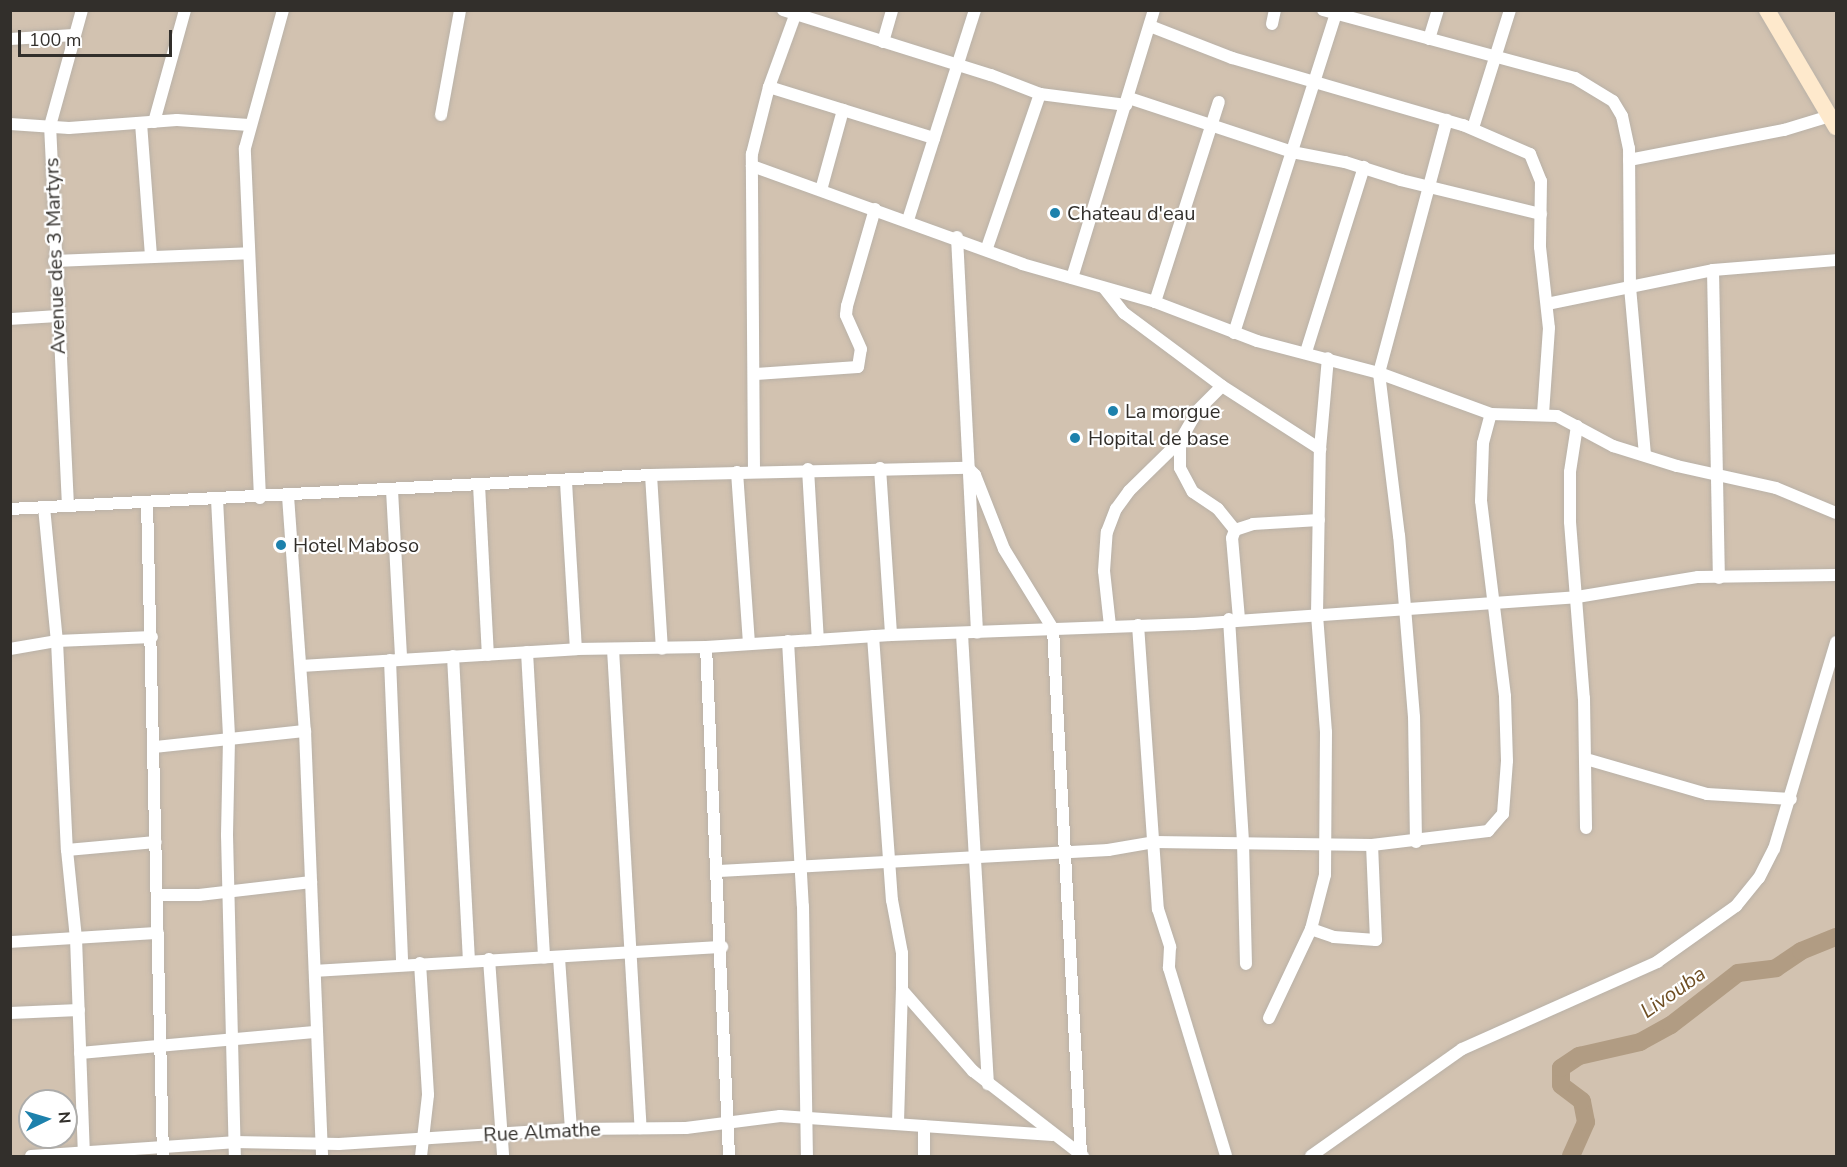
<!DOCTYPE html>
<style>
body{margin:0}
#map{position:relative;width:1847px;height:1167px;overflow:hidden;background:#e6ded4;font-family:"Nunito Sans",sans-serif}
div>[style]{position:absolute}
.green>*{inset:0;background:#d2c2b0}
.river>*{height:18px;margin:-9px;padding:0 9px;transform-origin:9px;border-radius:9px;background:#b19c83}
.roads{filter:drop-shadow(0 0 2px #b9b1a7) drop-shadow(0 0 2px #b9b1a7)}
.street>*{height:12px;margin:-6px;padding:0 6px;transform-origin:6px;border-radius:6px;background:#fff}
.secondary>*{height:16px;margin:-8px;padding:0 8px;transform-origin:8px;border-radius:8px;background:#fee9cc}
.dots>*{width:16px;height:16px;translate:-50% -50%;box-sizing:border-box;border:3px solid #fff;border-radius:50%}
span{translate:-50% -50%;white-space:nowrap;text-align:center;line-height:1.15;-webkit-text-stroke:4.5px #fff;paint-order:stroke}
.poi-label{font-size:20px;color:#322f2b}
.left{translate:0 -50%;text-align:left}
.street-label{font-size:20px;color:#322f2b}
.water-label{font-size:21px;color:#6e4e23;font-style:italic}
.frame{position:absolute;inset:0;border:12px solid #322f2b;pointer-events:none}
.north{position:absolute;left:18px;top:1089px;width:60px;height:60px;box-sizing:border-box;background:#fff;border:2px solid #adacaa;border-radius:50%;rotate:85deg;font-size:16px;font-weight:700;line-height:24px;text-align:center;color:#322f2b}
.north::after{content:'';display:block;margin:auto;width:21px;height:27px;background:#1d81ac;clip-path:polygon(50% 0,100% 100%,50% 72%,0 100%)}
.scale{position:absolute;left:18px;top:30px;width:154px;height:27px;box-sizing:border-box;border:3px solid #322f2b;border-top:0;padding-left:8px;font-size:18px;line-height:21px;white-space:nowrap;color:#322f2b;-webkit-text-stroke:4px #fff;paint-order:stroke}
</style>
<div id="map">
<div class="green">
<i style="clip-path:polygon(evenodd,10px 11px,1836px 11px,1836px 1156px,11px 1156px,10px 11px,30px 1101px,66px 1101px,66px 1137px,30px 1137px,30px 1101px)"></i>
</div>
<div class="river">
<i style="left:1571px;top:1156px;width:37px;rotate:-66deg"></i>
<i style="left:1586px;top:1122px;width:21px;rotate:-101deg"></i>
<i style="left:1582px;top:1101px;width:26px;rotate:-143deg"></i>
<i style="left:1561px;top:1085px;width:17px;rotate:-90deg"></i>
<i style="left:1561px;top:1068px;width:22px;rotate:-34deg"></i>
<i style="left:1579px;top:1056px;width:63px;rotate:-12.9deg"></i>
<i style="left:1640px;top:1042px;width:35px;rotate:-29deg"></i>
<i style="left:1671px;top:1025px;width:85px;rotate:-37.8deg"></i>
<i style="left:1738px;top:973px;width:38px;rotate:-7deg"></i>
<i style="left:1776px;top:968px;width:30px;rotate:-34deg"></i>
<i style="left:1801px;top:951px;width:38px;rotate:-22deg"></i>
</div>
<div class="roads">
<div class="street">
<i style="left:783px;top:10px;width:218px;rotate:17.4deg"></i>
<i style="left:991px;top:75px;width:53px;rotate:21.2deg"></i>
<i style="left:1040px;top:94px;width:163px;rotate:109deg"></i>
<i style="left:1323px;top:10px;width:261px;rotate:15.1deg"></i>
<i style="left:1575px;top:78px;width:44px;rotate:31.2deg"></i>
<i style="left:1613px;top:101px;width:17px;rotate:59deg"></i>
<i style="left:1622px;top:116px;width:33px;rotate:78deg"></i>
<i style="left:1629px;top:148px;width:139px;rotate:89.6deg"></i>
<i style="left:1630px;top:287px;width:169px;rotate:84.9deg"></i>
<i style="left:1272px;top:24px;width:14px;rotate:-78deg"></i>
<i style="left:1150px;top:26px;width:88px;rotate:21.3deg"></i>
<i style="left:1232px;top:58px;width:241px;rotate:16.2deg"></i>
<i style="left:1463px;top:125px;width:73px;rotate:23.4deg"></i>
<i style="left:1530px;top:154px;width:29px;rotate:68deg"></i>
<i style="left:1541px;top:181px;width:66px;rotate:90.9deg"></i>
<i style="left:1540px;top:247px;width:81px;rotate:83.7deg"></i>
<i style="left:1549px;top:328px;width:86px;rotate:94deg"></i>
<i style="left:10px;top:39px;width:64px;rotate:-3.6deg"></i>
<i style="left:1429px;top:39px;width:30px;rotate:-73deg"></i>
<i style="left:883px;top:42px;width:33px;rotate:-74deg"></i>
<i style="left:769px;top:87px;width:173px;rotate:17.2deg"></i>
<i style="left:1040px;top:94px;width:87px;rotate:7.3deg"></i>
<i style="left:1129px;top:98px;width:172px;rotate:18.3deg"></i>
<i style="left:1292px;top:152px;width:54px;rotate:10.7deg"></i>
<i style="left:1345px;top:162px;width:59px;rotate:17.8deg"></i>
<i style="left:1401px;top:180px;width:144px;rotate:13.7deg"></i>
<i style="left:441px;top:115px;width:107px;rotate:-79.7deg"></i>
<i style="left:154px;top:122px;width:116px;rotate:-74.5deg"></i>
<i style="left:141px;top:123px;width:133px;rotate:85.7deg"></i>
<i style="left:10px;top:124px;width:59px;rotate:3.9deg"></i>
<i style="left:69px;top:128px;width:108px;rotate:-4.2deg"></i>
<i style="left:177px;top:120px;width:72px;rotate:4deg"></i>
<i style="left:1473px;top:128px;width:124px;rotate:-72.6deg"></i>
<i style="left:1629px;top:160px;width:158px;rotate:-11deg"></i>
<i style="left:1784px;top:130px;width:48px;rotate:-16.9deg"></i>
<i style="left:752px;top:166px;width:287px;rotate:19.9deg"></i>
<i style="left:1022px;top:264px;width:138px;rotate:15.9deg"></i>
<i style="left:1155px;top:302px;width:109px;rotate:20.9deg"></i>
<i style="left:1257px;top:341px;width:126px;rotate:14.7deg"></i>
<i style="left:1379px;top:373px;width:119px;rotate:20.1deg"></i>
<i style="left:1491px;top:414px;width:66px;rotate:1.7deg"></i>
<i style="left:1557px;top:416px;width:64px;rotate:28.2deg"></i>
<i style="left:1613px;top:446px;width:67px;rotate:17.4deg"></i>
<i style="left:1677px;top:466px;width:101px;rotate:12.5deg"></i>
<i style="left:1776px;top:488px;width:65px;rotate:22.6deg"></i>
<i style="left:821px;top:190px;width:83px;rotate:-74.6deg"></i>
<i style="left:908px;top:220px;width:220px;rotate:-72.3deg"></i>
<i style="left:957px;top:237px;width:396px;rotate:87.1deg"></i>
<i style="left:54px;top:261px;width:195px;rotate:-2.3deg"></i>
<i style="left:1713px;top:270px;width:308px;rotate:88.9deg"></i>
<i style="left:1072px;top:278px;width:280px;rotate:-73deg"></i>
<i style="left:1105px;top:289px;width:31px;rotate:52deg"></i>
<i style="left:1124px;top:313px;width:122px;rotate:36.7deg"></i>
<i style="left:1222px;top:386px;width:117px;rotate:32.7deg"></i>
<i style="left:1155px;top:302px;width:210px;rotate:-72.3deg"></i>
<i style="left:1547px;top:304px;width:169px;rotate:-11.6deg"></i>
<i style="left:1713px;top:270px;width:123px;rotate:-4.6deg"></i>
<i style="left:10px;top:319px;width:46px;rotate:-3.7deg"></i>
<i style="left:1234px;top:333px;width:335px;rotate:-72.3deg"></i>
<i style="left:1306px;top:352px;width:194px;rotate:-72.6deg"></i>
<i style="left:756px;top:374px;width:102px;rotate:-3.9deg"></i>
<i style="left:858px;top:367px;width:18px;rotate:-81deg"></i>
<i style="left:861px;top:349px;width:37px;rotate:-114deg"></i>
<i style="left:846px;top:315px;width:9px;rotate:-84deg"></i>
<i style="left:847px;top:306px;width:101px;rotate:-73.9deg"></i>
<i style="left:1577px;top:426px;width:47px;rotate:98.7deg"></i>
<i style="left:1570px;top:472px;width:50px;rotate:90deg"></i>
<i style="left:1570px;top:522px;width:177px;rotate:85.5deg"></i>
<i style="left:1584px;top:698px;width:130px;rotate:89.1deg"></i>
<i style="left:1180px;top:441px;width:27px;rotate:90deg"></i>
<i style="left:1180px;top:468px;width:27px;rotate:62deg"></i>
<i style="left:1193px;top:492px;width:30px;rotate:34deg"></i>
<i style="left:1218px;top:509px;width:27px;rotate:51deg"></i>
<i style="left:880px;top:468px;width:167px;rotate:86.2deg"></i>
<i style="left:808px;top:469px;width:171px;rotate:86.7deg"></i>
<i style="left:737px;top:472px;width:172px;rotate:86deg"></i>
<i style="left:754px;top:472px;width:318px;rotate:-90.4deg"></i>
<i style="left:752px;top:154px;width:69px;rotate:-75.8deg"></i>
<i style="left:769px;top:87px;width:82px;rotate:-70deg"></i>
<i style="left:651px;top:475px;width:174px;rotate:86.4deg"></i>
<i style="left:566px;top:482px;width:167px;rotate:86.6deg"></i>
<i style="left:479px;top:485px;width:170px;rotate:87deg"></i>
<i style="left:392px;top:490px;width:168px;rotate:86.9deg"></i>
<i style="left:288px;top:496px;width:236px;rotate:85.9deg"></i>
<i style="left:305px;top:731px;width:425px;rotate:87.7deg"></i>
<i style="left:260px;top:498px;width:350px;rotate:-92.5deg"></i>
<i style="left:245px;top:148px;width:143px;rotate:-74.6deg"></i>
<i style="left:217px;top:499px;width:240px;rotate:87.1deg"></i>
<i style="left:229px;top:739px;width:96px;rotate:91.2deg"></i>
<i style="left:227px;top:835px;width:321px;rotate:88.6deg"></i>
<i style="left:147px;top:502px;width:654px;rotate:88.6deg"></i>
<i style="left:68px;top:506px;width:380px;rotate:-92.7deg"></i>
<i style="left:50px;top:126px;width:120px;rotate:-74.6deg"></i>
<i style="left:44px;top:507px;width:135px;rotate:84.5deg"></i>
<i style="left:57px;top:641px;width:209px;rotate:87.3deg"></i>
<i style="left:67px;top:850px;width:88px;rotate:84.2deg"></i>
<i style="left:76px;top:938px;width:218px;rotate:87.9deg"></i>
<i style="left:10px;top:509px;width:642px;rotate:-3.04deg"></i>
<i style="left:651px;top:475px;width:317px;rotate:-1.3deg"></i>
<i style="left:968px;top:468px;width:10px;rotate:45deg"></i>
<i style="left:975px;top:475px;width:79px;rotate:68.6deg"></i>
<i style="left:1004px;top:549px;width:94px;rotate:58.5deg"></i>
<i style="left:1053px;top:629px;width:527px;rotate:86.95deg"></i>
<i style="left:1229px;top:619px;width:223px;rotate:86.4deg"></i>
<i style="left:1243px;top:842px;width:122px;rotate:88.6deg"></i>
<i style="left:1239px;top:619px;width:81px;rotate:-94.9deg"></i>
<i style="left:1232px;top:538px;width:9px;rotate:-69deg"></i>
<i style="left:1235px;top:530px;width:19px;rotate:-18deg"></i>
<i style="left:1253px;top:524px;width:66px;rotate:-3.5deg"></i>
<i style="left:1138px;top:625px;width:285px;rotate:86deg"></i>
<i style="left:1158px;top:909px;width:40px;rotate:72deg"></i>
<i style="left:1170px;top:947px;width:21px;rotate:93deg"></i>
<i style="left:1169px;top:968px;width:196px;rotate:73.1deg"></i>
<i style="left:1110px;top:626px;width:55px;rotate:-96.2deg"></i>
<i style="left:1104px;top:571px;width:39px;rotate:-86deg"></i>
<i style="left:1107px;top:532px;width:25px;rotate:-69deg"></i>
<i style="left:1116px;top:509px;width:22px;rotate:-54deg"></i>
<i style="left:1129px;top:491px;width:71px;rotate:-44.4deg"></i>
<i style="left:1180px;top:441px;width:34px;rotate:-60deg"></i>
<i style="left:1197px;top:411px;width:35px;rotate:-45deg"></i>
<i style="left:962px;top:634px;width:451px;rotate:86.7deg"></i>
<i style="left:873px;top:636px;width:265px;rotate:85.9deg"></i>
<i style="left:892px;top:900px;width:54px;rotate:79.3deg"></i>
<i style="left:902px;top:953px;width:37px;rotate:90deg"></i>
<i style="left:902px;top:990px;width:108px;rotate:48.8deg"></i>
<i style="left:973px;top:1071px;width:139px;rotate:37.7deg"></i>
<i style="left:788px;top:641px;width:265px;rotate:86.8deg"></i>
<i style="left:803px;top:906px;width:250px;rotate:89.1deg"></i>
<i style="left:706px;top:647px;width:510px;rotate:87.41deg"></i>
<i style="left:10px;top:649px;width:48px;rotate:-9.7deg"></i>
<i style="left:57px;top:641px;width:95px;rotate:-2.4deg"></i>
<i style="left:613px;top:649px;width:480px;rotate:86.7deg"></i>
<i style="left:527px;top:652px;width:306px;rotate:86.8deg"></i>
<i style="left:453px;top:656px;width:304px;rotate:87deg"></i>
<i style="left:390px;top:660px;width:304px;rotate:87.7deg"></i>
<i style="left:301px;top:666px;width:276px;rotate:-3.5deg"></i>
<i style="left:576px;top:649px;width:130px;rotate:-0.9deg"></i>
<i style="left:706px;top:647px;width:185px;rotate:-3.7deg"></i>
<i style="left:891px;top:635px;width:302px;rotate:-2.1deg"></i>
<i style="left:1193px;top:624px;width:385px;rotate:-4deg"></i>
<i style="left:1577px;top:597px;width:123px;rotate:-9.4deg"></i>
<i style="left:1698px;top:577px;width:138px;rotate:-0.8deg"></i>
<i style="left:155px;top:747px;width:151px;rotate:-6.1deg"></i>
<i style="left:1586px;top:759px;width:126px;rotate:16.1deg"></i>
<i style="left:1707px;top:794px;width:84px;rotate:3.4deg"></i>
<i style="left:1416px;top:842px;width:125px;rotate:-90.9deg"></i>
<i style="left:1414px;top:717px;width:182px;rotate:-94.7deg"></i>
<i style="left:1399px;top:536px;width:164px;rotate:-97deg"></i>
<i style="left:1379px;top:373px;width:262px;rotate:-75deg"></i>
<i style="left:67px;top:850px;width:89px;rotate:-5.1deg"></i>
<i style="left:719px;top:871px;width:390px;rotate:-3.1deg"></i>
<i style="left:1108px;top:850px;width:48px;rotate:-9.7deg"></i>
<i style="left:1155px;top:842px;width:217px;rotate:0.8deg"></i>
<i style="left:1372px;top:845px;width:117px;rotate:-6.9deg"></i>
<i style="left:1488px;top:831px;width:23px;rotate:-49deg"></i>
<i style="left:1503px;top:814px;width:53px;rotate:-85.7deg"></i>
<i style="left:1507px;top:761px;width:65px;rotate:-91.8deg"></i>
<i style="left:1505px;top:696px;width:196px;rotate:-97deg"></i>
<i style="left:1481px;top:501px;width:58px;rotate:-88deg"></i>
<i style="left:1483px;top:443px;width:30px;rotate:-75deg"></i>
<i style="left:157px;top:895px;width:42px"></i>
<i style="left:199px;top:895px;width:113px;rotate:-6.6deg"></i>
<i style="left:1311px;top:929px;width:24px;rotate:19deg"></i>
<i style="left:1334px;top:937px;width:42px;rotate:4.1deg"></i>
<i style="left:1376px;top:940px;width:95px;rotate:-92.4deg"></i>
<i style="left:10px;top:942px;width:148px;rotate:-3.5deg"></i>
<i style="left:559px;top:958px;width:171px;rotate:86deg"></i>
<i style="left:489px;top:959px;width:197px;rotate:85.9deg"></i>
<i style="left:420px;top:963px;width:132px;rotate:86.5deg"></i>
<i style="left:428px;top:1095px;width:61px;rotate:96.5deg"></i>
<i style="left:315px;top:971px;width:408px;rotate:-3.4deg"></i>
<i style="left:10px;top:1013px;width:69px;rotate:-2.5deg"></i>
<i style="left:1269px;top:1018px;width:98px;rotate:-64.7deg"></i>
<i style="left:1311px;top:929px;width:56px;rotate:-75.5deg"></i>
<i style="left:1325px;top:875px;width:143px;rotate:-89.6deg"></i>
<i style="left:1326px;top:732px;width:118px;rotate:-94.4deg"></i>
<i style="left:1317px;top:614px;width:165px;rotate:-89deg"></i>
<i style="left:1320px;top:449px;width:91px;rotate:-85deg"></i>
<i style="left:80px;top:1053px;width:238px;rotate:-5.1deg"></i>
<i style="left:898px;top:1122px;width:132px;rotate:-88.3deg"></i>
<i style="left:31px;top:1156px;width:203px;rotate:-3.9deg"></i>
<i style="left:234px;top:1142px;width:105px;rotate:1.1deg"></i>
<i style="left:339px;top:1144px;width:232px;rotate:-3.7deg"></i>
<i style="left:571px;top:1129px;width:115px;rotate:-0.5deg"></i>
<i style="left:686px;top:1128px;width:95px;rotate:-7.3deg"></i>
<i style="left:780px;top:1116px;width:273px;rotate:4deg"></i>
<i style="left:924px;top:1156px;width:30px;rotate:-90deg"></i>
<i style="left:1311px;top:1156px;width:185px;rotate:-35.3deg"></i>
<i style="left:1462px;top:1049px;width:214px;rotate:-24deg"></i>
<i style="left:1657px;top:962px;width:97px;rotate:-35.3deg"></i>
<i style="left:1736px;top:906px;width:36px;rotate:-51deg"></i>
<i style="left:1759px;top:878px;width:33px;rotate:-63deg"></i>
<i style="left:1774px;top:849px;width:216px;rotate:-73.3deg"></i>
</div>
<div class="secondary">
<i style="left:1767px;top:10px;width:136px;rotate:59.5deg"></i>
</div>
</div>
<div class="dots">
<i style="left:1055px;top:213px;background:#1d81ac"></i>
<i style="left:1113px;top:411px;background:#1d81ac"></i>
<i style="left:1075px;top:438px;background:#1d81ac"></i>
<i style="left:281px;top:545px;background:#1d81ac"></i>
</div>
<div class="poi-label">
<span class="left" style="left:1067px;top:213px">Chateau d'eau</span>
<span class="left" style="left:1125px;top:411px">La morgue</span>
<span class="left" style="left:1088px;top:438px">Hopital de base</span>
<span class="left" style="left:293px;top:545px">Hotel Maboso</span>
</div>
<div class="street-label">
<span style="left:55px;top:256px;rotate:-92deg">Avenue des 3 Martyrs</span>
<span style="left:542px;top:1132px;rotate:-3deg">Rue Almathe</span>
</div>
<div class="water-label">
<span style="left:1673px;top:992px;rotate:-35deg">Livouba</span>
</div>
<div class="frame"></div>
<div class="north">N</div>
<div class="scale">100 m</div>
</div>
